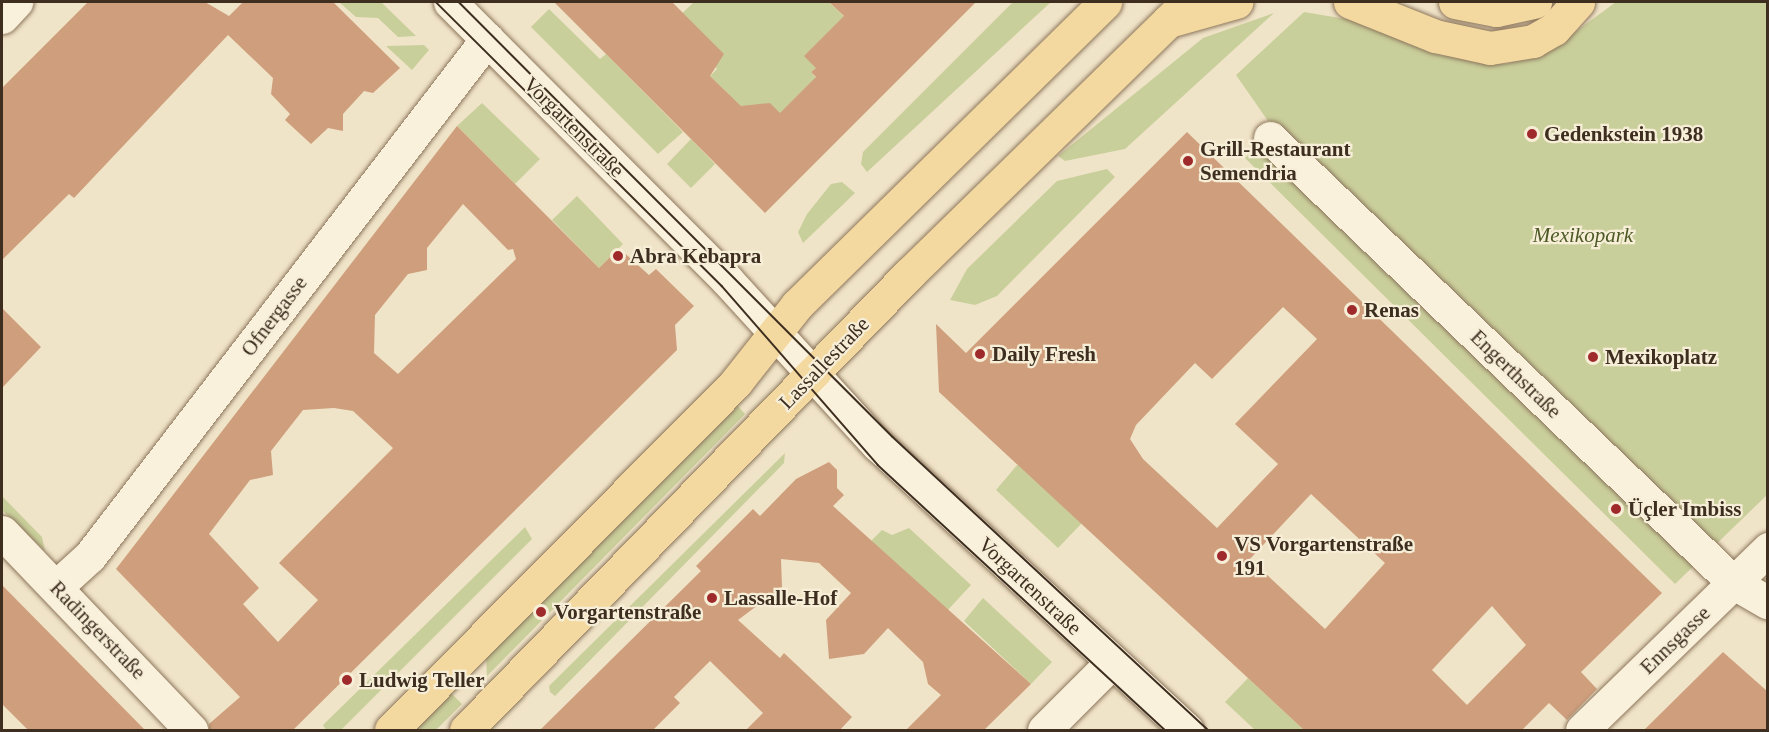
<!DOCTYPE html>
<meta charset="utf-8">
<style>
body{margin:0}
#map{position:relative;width:1769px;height:732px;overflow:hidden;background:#f0e4c8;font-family:"Times New Roman",serif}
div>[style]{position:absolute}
.green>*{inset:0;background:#c9cf9b}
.building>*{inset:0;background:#cf9f7d}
.roads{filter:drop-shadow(0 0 2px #8d765c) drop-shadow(0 0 2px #8d765c)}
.minor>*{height:33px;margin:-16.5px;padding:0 16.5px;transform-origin:16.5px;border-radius:16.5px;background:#faf1dc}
.major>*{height:33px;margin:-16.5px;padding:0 16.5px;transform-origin:16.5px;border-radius:16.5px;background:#f3d9a0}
.tram>*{height:1.5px;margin:-0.75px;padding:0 0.75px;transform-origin:0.75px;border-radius:0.75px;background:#3d2e20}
.dots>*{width:16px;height:16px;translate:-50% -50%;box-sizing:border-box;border:3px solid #f7eed8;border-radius:50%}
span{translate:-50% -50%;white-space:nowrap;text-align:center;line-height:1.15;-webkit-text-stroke:4.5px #f7eed8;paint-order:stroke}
.street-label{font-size:21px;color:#3d2e20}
.poi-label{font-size:21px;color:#3d2e20;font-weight:700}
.left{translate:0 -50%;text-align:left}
.park-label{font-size:21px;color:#4d5a26;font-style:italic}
.frame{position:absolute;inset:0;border:3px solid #3d2e20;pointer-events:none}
</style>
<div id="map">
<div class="green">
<i style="clip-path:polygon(339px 2px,381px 2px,416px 36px,398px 37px,378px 18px,356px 17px)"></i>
<i style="clip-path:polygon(694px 2px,829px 2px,861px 33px,811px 72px,816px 78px,777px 117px,770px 103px,751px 116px,710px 76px,717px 69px,675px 20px)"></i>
<i style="clip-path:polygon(1013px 2px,1051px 2px,867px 172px,861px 164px,863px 152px)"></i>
<i style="clip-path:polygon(1616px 2px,1767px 2px,1767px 495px,1675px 584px,1245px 158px,1275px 131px,1236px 75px,1304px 12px,1352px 20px,1439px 55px,1506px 64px,1545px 54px)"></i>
<i style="clip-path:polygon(549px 9px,600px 59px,606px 54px,683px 132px,658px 154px,531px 27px)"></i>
<i style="clip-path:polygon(1274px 13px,1125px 149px,1065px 161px,1058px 156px,1203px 38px)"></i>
<i style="clip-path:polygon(424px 45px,429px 50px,412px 70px,386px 46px)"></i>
<i style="clip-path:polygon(482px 103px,540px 159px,515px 184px,457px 126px)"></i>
<i style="clip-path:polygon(691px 139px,715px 164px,691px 188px,667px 164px)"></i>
<i style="clip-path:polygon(1107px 169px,1115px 177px,997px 296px,975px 305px,950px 300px,967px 269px,1057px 181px)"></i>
<i style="clip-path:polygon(842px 182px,855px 193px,803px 243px,798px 232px,807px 214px,831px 184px)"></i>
<i style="clip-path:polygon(577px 196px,623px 244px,599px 268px,552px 220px)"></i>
<i style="clip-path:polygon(736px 404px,745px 414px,487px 676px,486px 657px)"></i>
<i style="clip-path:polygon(785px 453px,784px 463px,555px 696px,550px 692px,549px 686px)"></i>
<i style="clip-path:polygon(1018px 464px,1082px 523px,1058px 548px,996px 490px)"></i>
<i style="clip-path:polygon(2px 496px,42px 537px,45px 551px,2px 510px)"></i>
<i style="clip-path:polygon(525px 527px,532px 539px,341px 730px,326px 730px,323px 725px)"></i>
<i style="clip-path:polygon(909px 528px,971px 585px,947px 611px,871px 541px,882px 530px,892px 535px)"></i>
<i style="clip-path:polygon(983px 598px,1052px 662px,1031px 684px,964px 621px)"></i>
<i style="clip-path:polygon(1248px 678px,1304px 730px,1255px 730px,1225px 702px)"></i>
<i style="clip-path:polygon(450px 692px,462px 704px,436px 730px,412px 730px)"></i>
</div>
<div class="building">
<i style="clip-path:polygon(88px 2px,205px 2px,229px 16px,243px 2px,333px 2px,400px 68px,373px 93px,364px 91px,343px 114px,343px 131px,328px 128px,311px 144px,285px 120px,290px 114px,271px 94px,273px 78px,228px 35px,74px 198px,69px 194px,2px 260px,2px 88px)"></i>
<i style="clip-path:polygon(554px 2px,672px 2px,724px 54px,710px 76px,741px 106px,770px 103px,780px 113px,816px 77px,811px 72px,816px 68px,804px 56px,844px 16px,829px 2px,976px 2px,765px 213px)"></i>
<i style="clip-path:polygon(evenodd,457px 126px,599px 268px,619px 248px,649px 275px,656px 269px,694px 306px,675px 325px,677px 350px,293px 730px,209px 730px,209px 724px,240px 697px,116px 569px,457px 126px,463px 204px,508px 250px,513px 249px,516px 259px,398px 374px,374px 353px,375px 315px,408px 274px,427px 270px,427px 248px,463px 204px,457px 126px,334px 408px,353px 411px,393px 448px,279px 563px,318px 600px,278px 642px,243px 604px,259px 588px,209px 534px,250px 480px,273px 475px,271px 451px,303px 410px,334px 408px)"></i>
<i style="clip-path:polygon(evenodd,1187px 132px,1662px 593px,1581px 672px,1597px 689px,1567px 720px,1549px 703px,1522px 730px,1304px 730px,939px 392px,936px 324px,966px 353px,1187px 132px,1283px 307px,1317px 339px,1235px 424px,1278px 464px,1217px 528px,1143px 459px,1130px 439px,1136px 425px,1195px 363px,1212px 379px,1283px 307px,1187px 132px,1311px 494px,1385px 563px,1325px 629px,1250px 559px,1311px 494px,1187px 132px,1492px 606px,1526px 645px,1467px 705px,1432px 670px,1492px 606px)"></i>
<i style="clip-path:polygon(2px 308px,41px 347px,2px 388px)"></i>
<i style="clip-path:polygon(829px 462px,837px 470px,837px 488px,844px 495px,833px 506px,1031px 684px,984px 730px,906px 730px,941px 695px,928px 684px,923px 662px,888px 628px,864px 654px,829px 659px,826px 620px,851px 593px,819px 563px,781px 559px,782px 587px,738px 620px,780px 658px,784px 653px,852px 717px,840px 730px,746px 730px,763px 713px,710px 661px,674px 697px,680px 703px,653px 730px,540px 730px,701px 571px,696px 566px,753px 509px,760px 516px,796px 479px)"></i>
<i style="clip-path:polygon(2px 585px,145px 730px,28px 730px,2px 704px)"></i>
<i style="clip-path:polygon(1723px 652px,1767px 691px,1767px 730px,1644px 730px)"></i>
</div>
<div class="roads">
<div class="minor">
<i style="left:450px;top:2px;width:392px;rotate:45.1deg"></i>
<i style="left:727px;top:280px;width:222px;rotate:47.6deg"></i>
<i style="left:877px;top:444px;width:422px;rotate:42.7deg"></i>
<i style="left:2px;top:17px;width:21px;rotate:-47deg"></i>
<i style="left:1270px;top:138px;width:643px;rotate:43.8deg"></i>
<i style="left:1734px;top:583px;width:39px;rotate:30deg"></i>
<i style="left:2px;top:532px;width:274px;rotate:46.3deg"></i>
<i style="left:56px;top:587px;width:46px;rotate:-42.4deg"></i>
<i style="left:90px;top:556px;width:652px;rotate:-52.48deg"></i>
<i style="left:1044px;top:730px;width:96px;rotate:-45deg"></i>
<i style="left:1582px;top:730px;width:260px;rotate:-44.2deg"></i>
</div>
<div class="major">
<i style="left:1350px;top:2px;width:92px;rotate:21.8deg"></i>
<i style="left:1435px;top:36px;width:56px;rotate:12.3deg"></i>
<i style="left:1490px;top:48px;width:44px;rotate:-9.2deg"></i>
<i style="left:1533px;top:41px;width:24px;rotate:-30deg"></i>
<i style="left:1554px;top:29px;width:36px;rotate:-48deg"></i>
<i style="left:1455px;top:2px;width:42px;rotate:11deg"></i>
<i style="left:1496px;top:10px;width:40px;rotate:-12deg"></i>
<i style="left:1168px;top:21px;width:71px;rotate:-15.6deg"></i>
<i style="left:391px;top:730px;width:490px;rotate:-45.2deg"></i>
<i style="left:736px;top:382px;width:98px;rotate:-51.6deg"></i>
<i style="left:797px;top:305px;width:432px;rotate:-44.5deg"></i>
<i style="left:466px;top:730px;width:636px;rotate:-45.83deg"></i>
<i style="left:909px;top:274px;width:390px;rotate:-44.3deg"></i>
</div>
</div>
<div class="tram">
<i style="left:436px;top:2px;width:403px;rotate:44.8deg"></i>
<i style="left:722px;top:286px;width:237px;rotate:48.9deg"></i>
<i style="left:878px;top:465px;width:391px;rotate:42.7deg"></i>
<i style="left:459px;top:2px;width:614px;rotate:45.07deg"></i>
<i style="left:893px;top:437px;width:430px;rotate:42.9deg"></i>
</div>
<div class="dots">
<i style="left:1532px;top:134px;background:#9e2a2b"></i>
<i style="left:1188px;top:161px;background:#9e2a2b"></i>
<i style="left:618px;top:256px;background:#9e2a2b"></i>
<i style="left:1352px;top:310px;background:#9e2a2b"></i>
<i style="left:980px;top:354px;background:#9e2a2b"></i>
<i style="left:1593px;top:357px;background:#9e2a2b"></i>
<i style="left:1616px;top:509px;background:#9e2a2b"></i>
<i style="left:1222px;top:556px;background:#9e2a2b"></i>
<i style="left:712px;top:598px;background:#9e2a2b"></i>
<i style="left:541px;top:612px;background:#9e2a2b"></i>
<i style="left:347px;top:680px;background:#9e2a2b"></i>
</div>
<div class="street-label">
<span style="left:574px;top:127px;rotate:45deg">Vorgartenstraße</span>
<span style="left:274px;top:316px;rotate:-53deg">Ofnergasse</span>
<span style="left:824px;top:363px;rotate:-46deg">Lassallestraße</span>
<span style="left:1516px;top:374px;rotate:44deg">Engerthstraße</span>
<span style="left:1030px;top:586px;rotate:43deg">Vorgartenstraße</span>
<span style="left:98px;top:630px;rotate:46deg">Radingerstraße</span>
<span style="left:1675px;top:640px;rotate:-44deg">Ennsgasse</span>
</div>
<div class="poi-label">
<span class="left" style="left:1544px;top:134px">Gedenkstein 1938</span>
<span class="left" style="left:1200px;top:161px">Grill-Restaurant<br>Semendria</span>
<span class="left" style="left:630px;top:256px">Abra Kebapra</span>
<span class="left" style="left:1364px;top:310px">Renas</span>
<span class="left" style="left:992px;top:354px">Daily Fresh</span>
<span class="left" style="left:1605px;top:357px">Mexikoplatz</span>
<span class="left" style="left:1628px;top:509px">Üçler Imbiss</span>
<span class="left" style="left:1234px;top:556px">VS Vorgartenstraße<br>191</span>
<span class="left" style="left:724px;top:598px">Lassalle-Hof</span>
<span class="left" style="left:554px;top:612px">Vorgartenstraße</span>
<span class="left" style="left:359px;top:680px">Ludwig Teller</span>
</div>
<div class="park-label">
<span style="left:1583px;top:235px">Mexikopark</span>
</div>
<div class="frame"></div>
</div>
